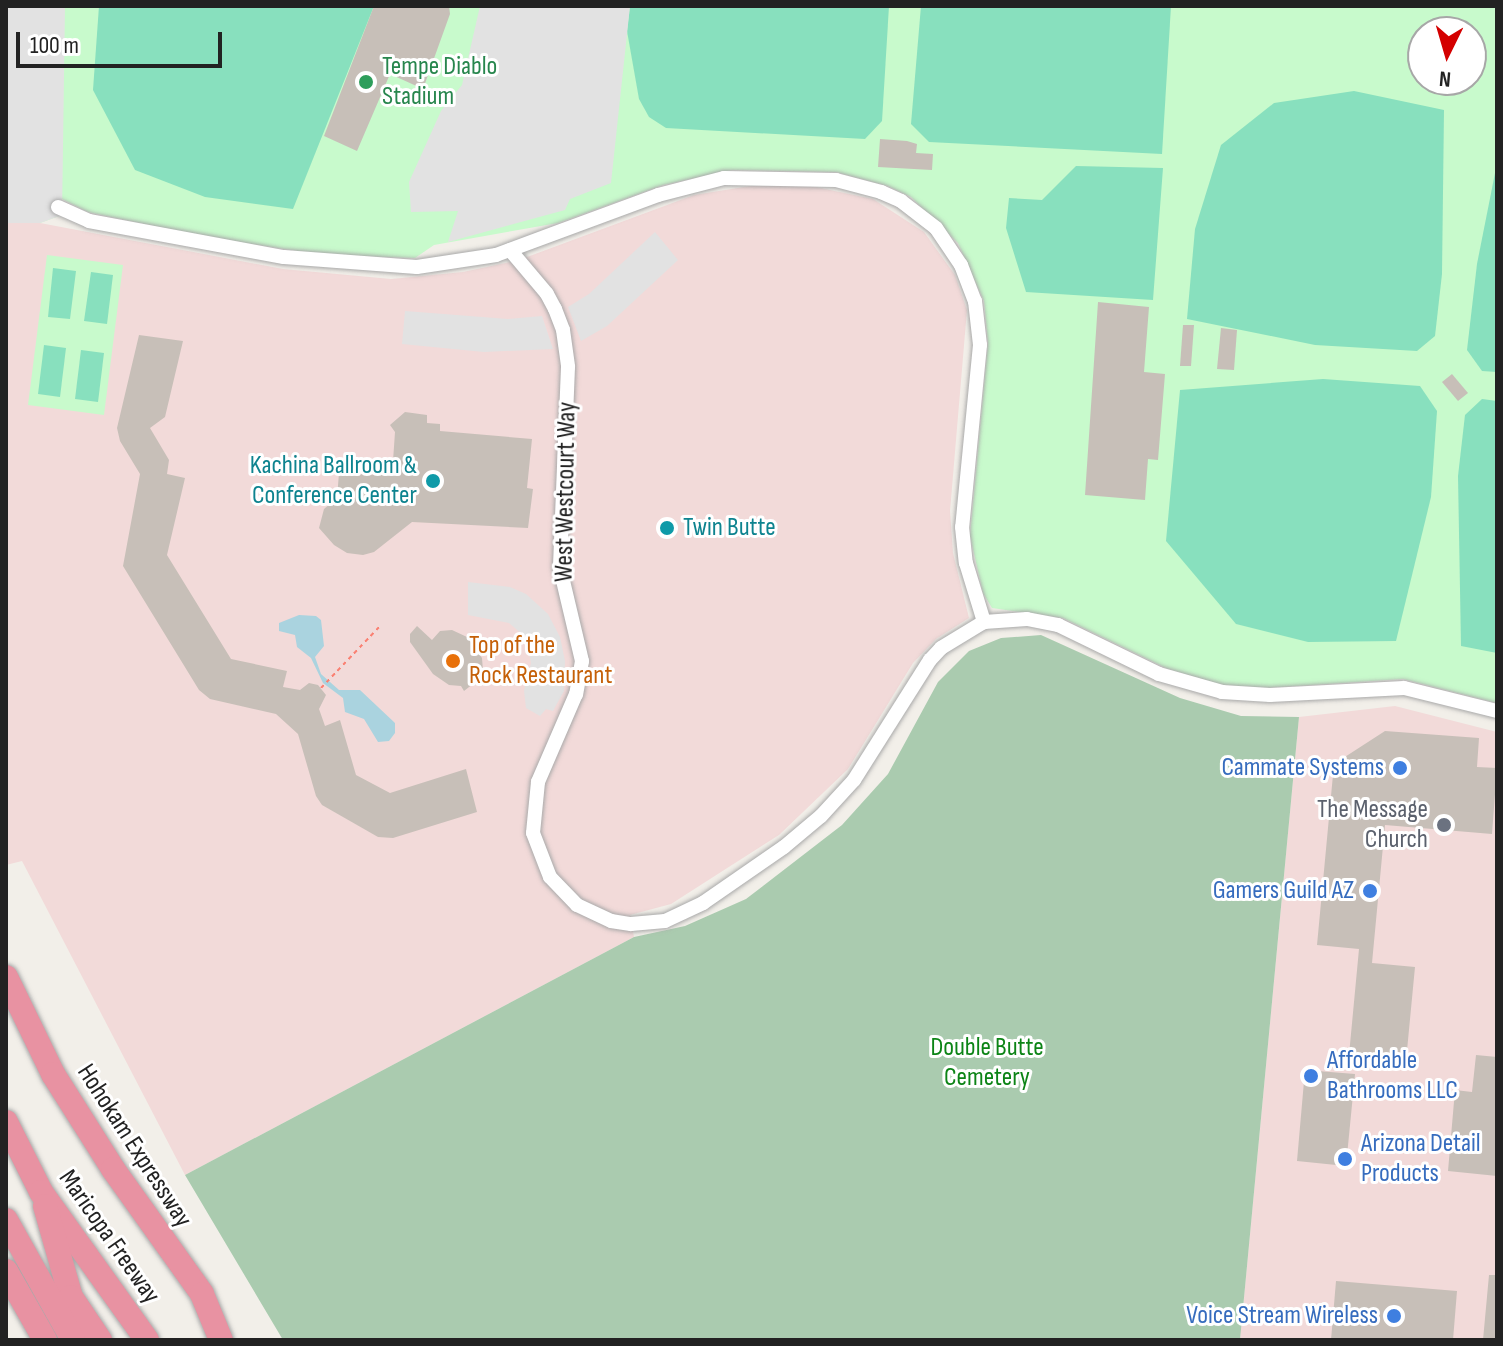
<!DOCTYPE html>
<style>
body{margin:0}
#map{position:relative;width:1503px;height:1346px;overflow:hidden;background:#f2efe9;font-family:"Sofia Sans Condensed",sans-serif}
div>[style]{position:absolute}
.commercial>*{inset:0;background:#f2dad9}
.cemetery>*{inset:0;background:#aacbaf}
.park>*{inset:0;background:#c8facc}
.pitch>*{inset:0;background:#88e0be}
.parking>*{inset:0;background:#e2e2e2}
.water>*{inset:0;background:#aad3df}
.building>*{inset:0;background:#c7bfb8}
.path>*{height:2px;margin-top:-1px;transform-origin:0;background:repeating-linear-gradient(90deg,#fa8072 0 4px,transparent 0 8px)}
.roads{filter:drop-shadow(0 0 2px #a9a9a9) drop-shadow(0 0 2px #a9a9a9)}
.minor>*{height:14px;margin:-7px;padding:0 7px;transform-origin:7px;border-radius:7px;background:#fff}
.motorway>*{height:24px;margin:-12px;padding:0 12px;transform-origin:12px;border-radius:12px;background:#e892a2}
.dots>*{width:22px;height:22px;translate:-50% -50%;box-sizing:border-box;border:4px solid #fff;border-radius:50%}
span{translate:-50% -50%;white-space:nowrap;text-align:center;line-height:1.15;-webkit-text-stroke:6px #fff;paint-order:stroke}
.leisure-label{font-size:26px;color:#27864d}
.left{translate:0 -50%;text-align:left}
.culture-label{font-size:26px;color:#0d838f}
.right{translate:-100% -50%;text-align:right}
.street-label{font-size:26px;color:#222}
.food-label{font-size:26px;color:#c56008}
.shop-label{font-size:26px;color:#366cbe}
.worship-label{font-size:26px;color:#5b616d}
.park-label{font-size:26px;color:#0c8416}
.frame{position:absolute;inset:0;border:8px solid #222;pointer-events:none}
.north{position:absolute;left:1407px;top:16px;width:80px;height:80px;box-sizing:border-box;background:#fff;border:2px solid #a7a7a7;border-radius:50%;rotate:185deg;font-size:22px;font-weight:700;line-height:32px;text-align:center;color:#222}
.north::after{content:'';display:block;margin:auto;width:28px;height:36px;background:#d40000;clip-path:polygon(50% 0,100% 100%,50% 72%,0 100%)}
.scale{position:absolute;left:16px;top:32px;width:206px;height:36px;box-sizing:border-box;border:4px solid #222;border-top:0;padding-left:10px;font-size:24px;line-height:28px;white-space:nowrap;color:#222;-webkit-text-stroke:6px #fff;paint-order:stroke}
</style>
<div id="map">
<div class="commercial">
<i style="clip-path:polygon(750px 186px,811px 186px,873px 199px,924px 232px,955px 275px,967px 310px,950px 511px,953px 553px,969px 618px,936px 639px,913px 663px,848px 769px,779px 835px,671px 904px,630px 915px,634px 937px,185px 1175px,22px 861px,6px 865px,6px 223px,40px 223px,283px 269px,391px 279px,463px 272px,519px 260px,694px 195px)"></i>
<i style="clip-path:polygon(1395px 706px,1497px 732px,1497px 1340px,1240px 1340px,1299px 717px)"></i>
</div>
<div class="cemetery">
<i style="clip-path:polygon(1041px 635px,1180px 698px,1241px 716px,1299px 717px,1240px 1340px,283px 1340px,185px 1175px,634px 937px,685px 926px,746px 899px,842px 825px,888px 774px,938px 682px,969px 651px,1001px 638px)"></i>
</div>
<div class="park">
<i style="clip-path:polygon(evenodd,6px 6px,1497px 6px,1497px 703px,1403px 679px,1268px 688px,1221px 685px,1168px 669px,1063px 618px,992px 608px,983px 593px,970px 536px,988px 343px,984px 301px,958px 243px,911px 197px,888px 186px,836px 172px,732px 170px,663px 185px,558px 223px,434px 245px,415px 258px,324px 255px,206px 237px,88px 212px,62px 199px,62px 215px,40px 223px,6px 223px,6px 6px,1423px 32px,1471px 32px,1471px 80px,1423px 80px,1423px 32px)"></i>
<i style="clip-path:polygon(47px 255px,123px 265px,104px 415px,28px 405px)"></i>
</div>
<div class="pitch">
<i style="clip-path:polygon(99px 6px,374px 6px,293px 209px,205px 197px,135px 170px,93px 90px)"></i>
<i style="clip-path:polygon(630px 6px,889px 6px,882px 121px,865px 139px,666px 128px,649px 117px,639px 99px,627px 31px)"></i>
<i style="clip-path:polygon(921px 6px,1171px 6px,1162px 154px,929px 142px,911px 124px)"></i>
<i style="clip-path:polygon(1354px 91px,1444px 110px,1442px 274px,1435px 336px,1417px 351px,1315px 345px,1187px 319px,1195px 229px,1221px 145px,1274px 103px)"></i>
<i style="clip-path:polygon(1497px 163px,1497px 372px,1482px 371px,1467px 350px,1477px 264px)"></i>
<i style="clip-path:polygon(1076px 166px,1163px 168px,1153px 300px,1026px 292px,1006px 228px,1009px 198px,1042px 200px)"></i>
<i style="clip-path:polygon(53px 268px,76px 271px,70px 319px,48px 317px)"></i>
<i style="clip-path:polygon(91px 272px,113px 275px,107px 324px,84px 321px)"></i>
<i style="clip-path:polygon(44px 345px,66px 348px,60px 397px,38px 394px)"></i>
<i style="clip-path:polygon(81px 350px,104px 353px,98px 402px,75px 399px)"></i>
<i style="clip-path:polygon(1323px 379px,1420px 386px,1437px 411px,1431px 497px,1396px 641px,1308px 642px,1236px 624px,1166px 541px,1180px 390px)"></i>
<i style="clip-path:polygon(1482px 399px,1497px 401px,1497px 653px,1461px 646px,1458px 476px,1465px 415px)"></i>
</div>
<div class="parking">
<i style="clip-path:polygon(6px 6px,65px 6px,62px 215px,40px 223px,6px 223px)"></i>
<i style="clip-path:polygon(480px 6px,630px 6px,611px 183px,570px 199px,565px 210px,448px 242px,458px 211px,411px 212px,409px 182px,441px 111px,462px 85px)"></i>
<i style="clip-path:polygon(655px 232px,678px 260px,607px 326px,581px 341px,568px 307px,589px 294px)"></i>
<i style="clip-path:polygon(405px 311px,508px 319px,542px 316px,553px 349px,484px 352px,402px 344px)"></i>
<i style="clip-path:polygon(468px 582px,510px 587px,526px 594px,548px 614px,560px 637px,565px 661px,564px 691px,553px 711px,546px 709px,540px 716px,526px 708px,524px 691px,531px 663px,528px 648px,522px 634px,509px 623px,468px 615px)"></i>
</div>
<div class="water">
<i style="clip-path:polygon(299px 615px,316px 616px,321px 620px,324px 646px,315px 657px,321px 674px,339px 690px,360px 690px,395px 723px,395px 733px,389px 741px,378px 742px,364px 719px,345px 712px,343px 698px,323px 683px,311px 658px,297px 647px,295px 635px,279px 631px,279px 623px)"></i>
</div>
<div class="building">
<i style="clip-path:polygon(374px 6px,449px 6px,450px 14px,423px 89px,390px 74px,357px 151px,324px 136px)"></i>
<i style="clip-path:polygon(880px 139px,907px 141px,917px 144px,916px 153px,933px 154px,932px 170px,878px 167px)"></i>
<i style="clip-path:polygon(1098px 302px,1149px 307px,1144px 372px,1165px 374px,1158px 460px,1148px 459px,1145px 500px,1085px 495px)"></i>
<i style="clip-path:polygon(1183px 325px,1194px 325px,1191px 366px,1180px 366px)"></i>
<i style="clip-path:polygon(1221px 328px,1237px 330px,1234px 370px,1217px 369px)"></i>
<i style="clip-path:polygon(139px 335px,183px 341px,165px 417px,150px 428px,169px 460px,167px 474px,185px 478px,167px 555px,231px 659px,287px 671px,283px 687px,300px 690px,309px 683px,318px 685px,326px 695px,319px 709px,325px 726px,340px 720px,356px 775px,390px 793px,466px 769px,477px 812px,393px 838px,378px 837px,322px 805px,316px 796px,298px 734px,276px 714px,210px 699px,199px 690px,123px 566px,140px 474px,120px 441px,117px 428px)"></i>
<i style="clip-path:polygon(1452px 374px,1468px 393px,1458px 401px,1442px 382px)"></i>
<i style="clip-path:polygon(405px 412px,427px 415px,427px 423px,440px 424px,440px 431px,532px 439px,527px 488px,533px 489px,528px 528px,412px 522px,374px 552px,363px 555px,347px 553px,334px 545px,319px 528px,324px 509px,337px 498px,339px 473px,380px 475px,393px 461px,395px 432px,390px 425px)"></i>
<i style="clip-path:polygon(417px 626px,432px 640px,440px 631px,452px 630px,467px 637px,482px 658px,483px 671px,478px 680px,464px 691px,461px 686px,449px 685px,433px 674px,410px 642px,410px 634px)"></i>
<i style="clip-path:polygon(1385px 731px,1479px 738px,1477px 767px,1497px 768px,1492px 834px,1385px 825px,1372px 963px,1415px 967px,1406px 1061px,1349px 1055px,1359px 949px,1317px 945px,1334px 764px)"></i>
<i style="clip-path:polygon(1476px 1055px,1497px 1057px,1497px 1176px,1448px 1171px,1455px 1090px,1472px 1092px)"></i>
<i style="clip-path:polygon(1305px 1070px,1355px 1074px,1346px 1166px,1297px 1161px)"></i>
<i style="clip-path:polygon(1489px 1275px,1497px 1275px,1497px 1340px,1483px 1340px)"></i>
<i style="clip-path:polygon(1336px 1281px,1457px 1291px,1453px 1340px,1331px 1340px)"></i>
</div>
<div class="path">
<i style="left:321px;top:688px;width:86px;rotate:-46.4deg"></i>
</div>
<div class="roads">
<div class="minor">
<i style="left:58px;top:207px;width:34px;rotate:24deg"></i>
<i style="left:89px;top:221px;width:198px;rotate:10.5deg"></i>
<i style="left:284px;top:257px;width:133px;rotate:4.3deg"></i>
<i style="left:417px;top:267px;width:80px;rotate:-8.6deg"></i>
<i style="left:496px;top:255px;width:173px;rotate:-20.3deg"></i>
<i style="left:658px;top:195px;width:68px;rotate:-14.4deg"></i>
<i style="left:724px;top:178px;width:112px;rotate:1deg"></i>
<i style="left:836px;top:180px;width:47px;rotate:14.9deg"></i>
<i style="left:881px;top:192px;width:22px;rotate:24deg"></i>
<i style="left:901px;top:201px;width:44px;rotate:37.6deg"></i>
<i style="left:936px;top:228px;width:45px;rotate:56deg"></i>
<i style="left:961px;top:265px;width:39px;rotate:69deg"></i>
<i style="left:975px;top:301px;width:44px;rotate:83.5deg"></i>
<i style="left:980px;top:345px;width:183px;rotate:95.6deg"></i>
<i style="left:962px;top:527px;width:36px;rotate:84deg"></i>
<i style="left:966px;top:563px;width:62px;rotate:73deg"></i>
<i style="left:984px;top:622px;width:43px;rotate:-4deg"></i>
<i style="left:1027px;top:619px;width:32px;rotate:11deg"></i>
<i style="left:1058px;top:625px;width:112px;rotate:25.9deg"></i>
<i style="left:1159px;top:674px;width:66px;rotate:15.9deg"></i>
<i style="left:1222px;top:692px;width:48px;rotate:3.6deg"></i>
<i style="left:1270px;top:695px;width:134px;rotate:-3deg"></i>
<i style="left:1404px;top:688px;width:96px;rotate:13.9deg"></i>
<i style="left:510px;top:250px;width:57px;rotate:49.9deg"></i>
<i style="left:547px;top:294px;width:17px;rotate:62deg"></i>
<i style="left:555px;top:309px;width:22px;rotate:69deg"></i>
<i style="left:563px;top:330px;width:37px;rotate:82deg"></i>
<i style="left:568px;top:367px;width:201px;rotate:92.3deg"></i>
<i style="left:560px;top:568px;width:96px;rotate:76.7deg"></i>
<i style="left:582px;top:661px;width:34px;rotate:100deg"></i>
<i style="left:576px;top:694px;width:96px;rotate:113.4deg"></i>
<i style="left:538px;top:782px;width:51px;rotate:95.6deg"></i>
<i style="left:533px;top:833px;width:47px;rotate:68.9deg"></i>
<i style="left:550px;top:877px;width:39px;rotate:46deg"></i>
<i style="left:577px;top:905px;width:38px;rotate:25deg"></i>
<i style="left:611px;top:921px;width:20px;rotate:9deg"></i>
<i style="left:631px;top:924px;width:34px;rotate:-5deg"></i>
<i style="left:665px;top:921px;width:42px;rotate:-25.3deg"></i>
<i style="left:703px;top:903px;width:98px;rotate:-34.7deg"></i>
<i style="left:784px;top:847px;width:48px;rotate:-40deg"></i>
<i style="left:821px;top:816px;width:49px;rotate:-47.5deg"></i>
<i style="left:854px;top:780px;width:142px;rotate:-57.7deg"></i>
<i style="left:930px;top:660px;width:16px;rotate:-47deg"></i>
<i style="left:941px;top:648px;width:50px;rotate:-31.2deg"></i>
</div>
<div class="motorway">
<i style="left:6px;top:977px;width:108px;rotate:64.1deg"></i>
<i style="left:53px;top:1074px;width:112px;rotate:57.7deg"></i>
<i style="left:113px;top:1169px;width:153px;rotate:54.5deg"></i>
<i style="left:202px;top:1294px;width:50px;rotate:67.6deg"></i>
<i style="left:6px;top:1122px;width:78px;rotate:63.4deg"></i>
<i style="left:41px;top:1192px;width:182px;rotate:54.4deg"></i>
<i style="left:45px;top:1206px;width:95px;rotate:74.1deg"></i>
<i style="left:71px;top:1297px;width:52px;rotate:56deg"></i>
<i style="left:6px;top:1220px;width:137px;rotate:60.8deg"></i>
<i style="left:6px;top:1271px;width:79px;rotate:60.5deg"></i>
</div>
</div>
<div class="dots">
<i style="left:366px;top:82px;background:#2e9e5b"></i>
<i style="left:433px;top:481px;background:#0f9aa8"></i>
<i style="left:667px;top:528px;background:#0f9aa8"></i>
<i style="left:453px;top:661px;background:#e8710a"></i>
<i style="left:1400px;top:768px;background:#3f7fe0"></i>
<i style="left:1444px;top:825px;background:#6b7280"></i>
<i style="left:1370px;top:891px;background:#3f7fe0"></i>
<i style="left:1311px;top:1076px;background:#3f7fe0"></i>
<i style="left:1345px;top:1159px;background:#3f7fe0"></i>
<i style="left:1394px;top:1316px;background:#3f7fe0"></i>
</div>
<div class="leisure-label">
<span class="left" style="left:382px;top:82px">Tempe Diablo<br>Stadium</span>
</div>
<div class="culture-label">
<span class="right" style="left:417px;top:481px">Kachina Ballroom &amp;<br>Conference Center</span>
<span class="left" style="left:683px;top:528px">Twin Butte</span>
</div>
<div class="street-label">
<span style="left:566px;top:492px;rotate:-89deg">West Westcourt Way</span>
<span style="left:134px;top:1146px;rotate:57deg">Hohokam Expressway</span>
<span style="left:109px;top:1237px;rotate:55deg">Maricopa Freeway</span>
</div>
<div class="food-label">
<span class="left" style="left:469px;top:661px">Top of the<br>Rock Restaurant</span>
</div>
<div class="shop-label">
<span class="right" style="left:1384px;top:768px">Cammate Systems</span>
<span class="right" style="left:1354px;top:891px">Gamers Guild AZ</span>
<span class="left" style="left:1327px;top:1076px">Affordable<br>Bathrooms LLC</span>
<span class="left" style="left:1361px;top:1159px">Arizona Detail<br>Products</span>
<span class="right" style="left:1378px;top:1316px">Voice Stream Wireless</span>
</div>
<div class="worship-label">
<span class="right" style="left:1428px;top:825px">The Message<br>Church</span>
</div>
<div class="park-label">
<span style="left:987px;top:1063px">Double Butte<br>Cemetery</span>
</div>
<div class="frame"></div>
<div class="north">N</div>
<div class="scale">100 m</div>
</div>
